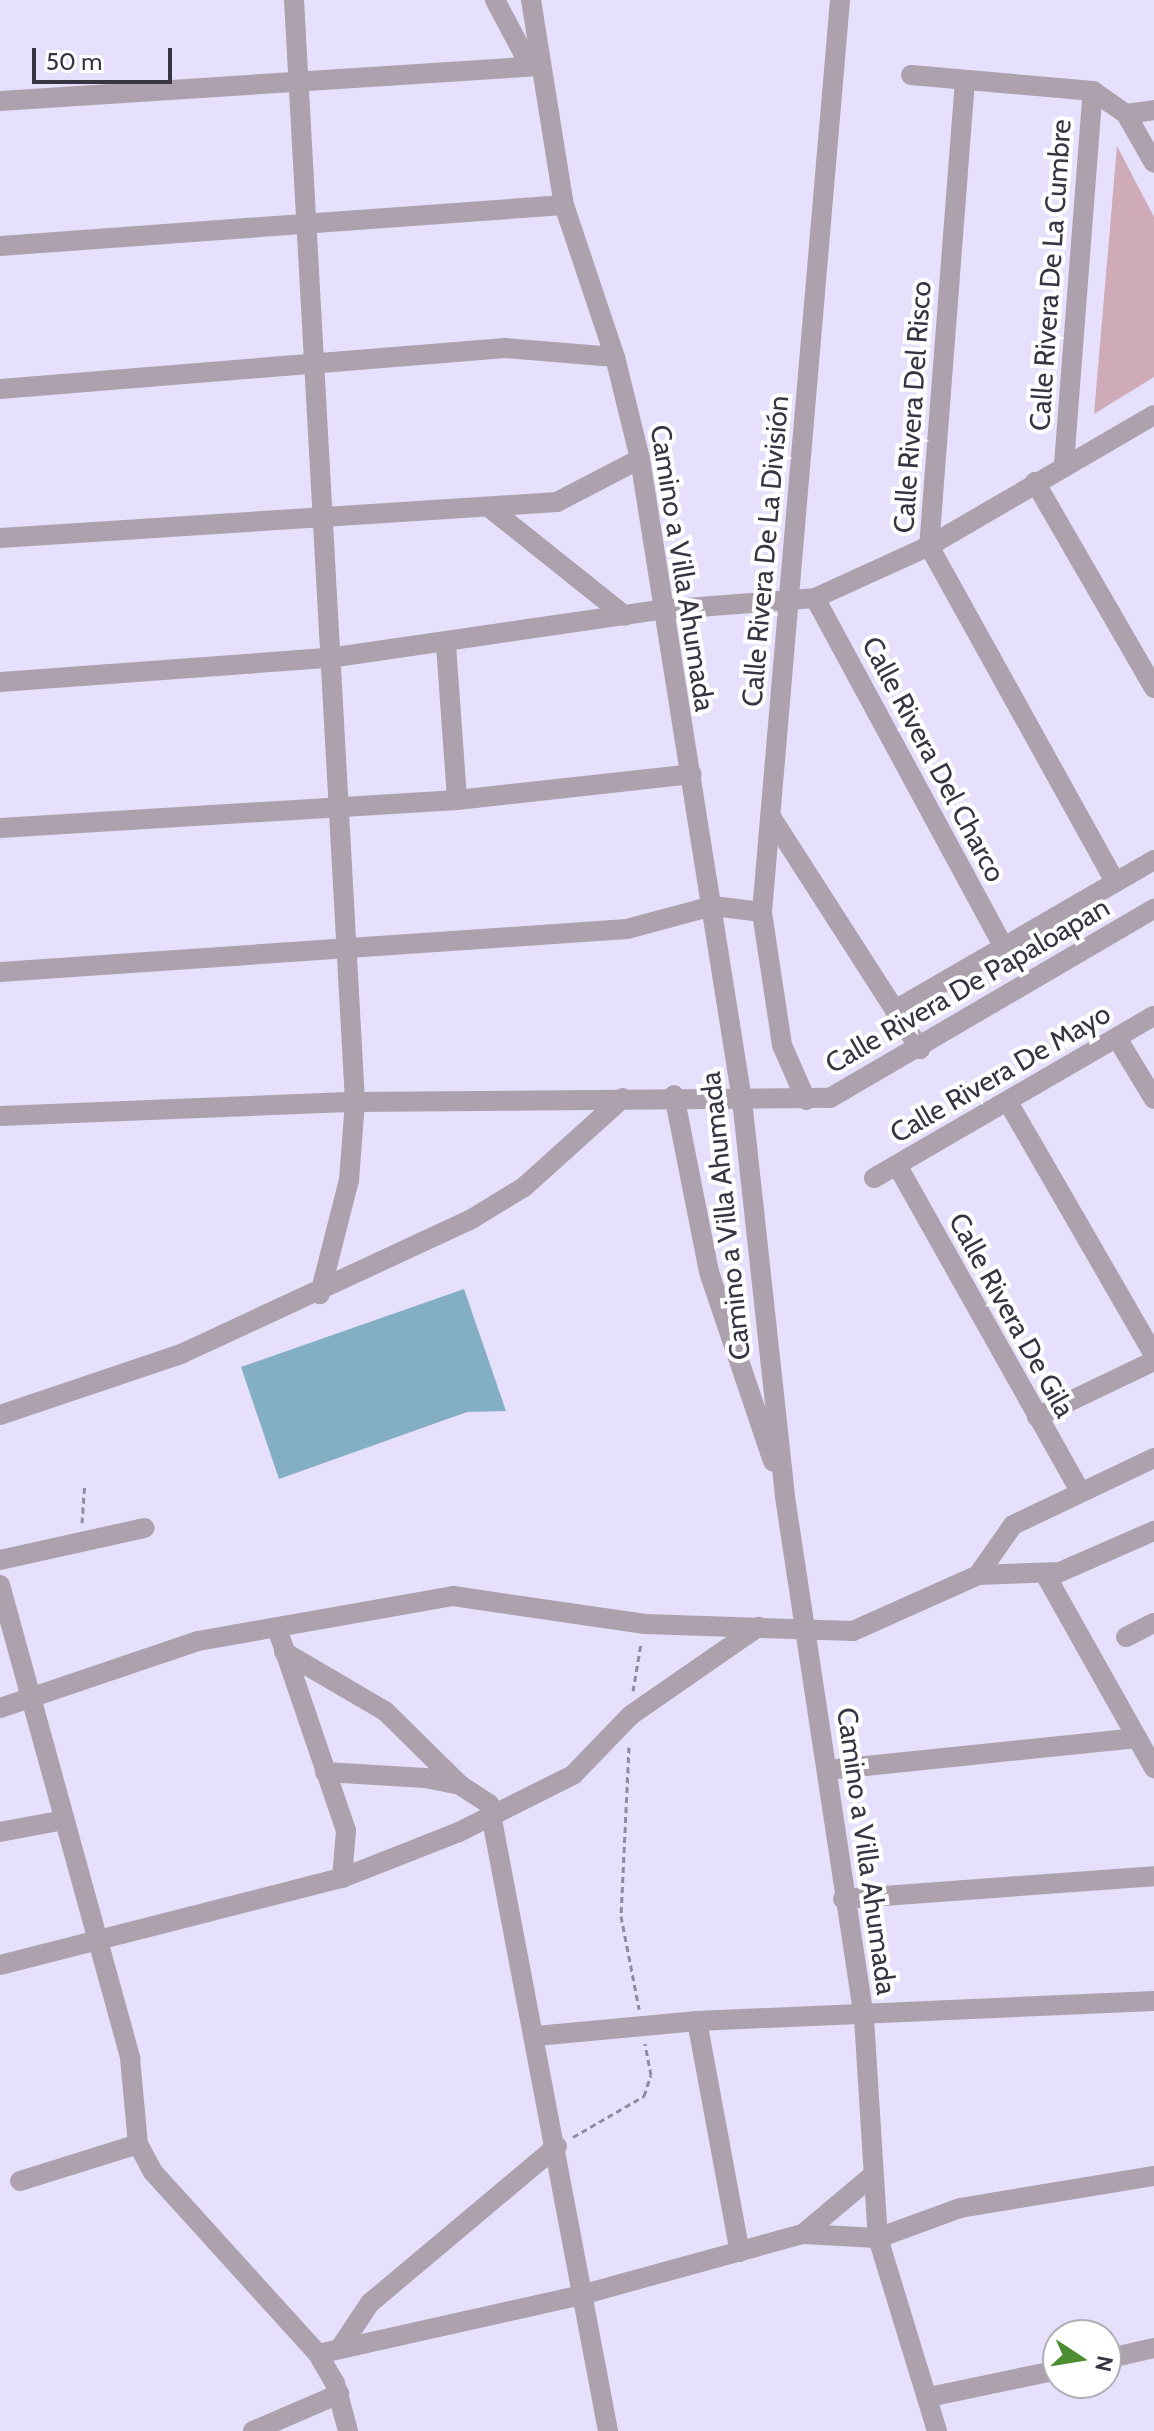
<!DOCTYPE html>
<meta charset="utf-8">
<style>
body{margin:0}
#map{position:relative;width:1154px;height:2431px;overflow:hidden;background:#e6e0fc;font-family:Cabin,sans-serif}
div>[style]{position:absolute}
.green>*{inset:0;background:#ceabb6}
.water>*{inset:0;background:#84aec4}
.path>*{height:3px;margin-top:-1.5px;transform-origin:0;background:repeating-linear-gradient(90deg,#908ba0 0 6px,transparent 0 10px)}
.minor>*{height:20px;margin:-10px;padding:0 10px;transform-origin:10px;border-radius:10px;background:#ada1ad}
span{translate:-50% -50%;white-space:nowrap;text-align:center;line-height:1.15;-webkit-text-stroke:8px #fff;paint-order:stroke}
.street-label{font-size:28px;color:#383543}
.north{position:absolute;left:1042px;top:2319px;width:80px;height:80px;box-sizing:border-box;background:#fff;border:2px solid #afaeb4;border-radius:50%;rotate:102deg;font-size:22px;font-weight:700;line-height:32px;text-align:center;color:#383543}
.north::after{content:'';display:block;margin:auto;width:28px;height:36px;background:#4b8d30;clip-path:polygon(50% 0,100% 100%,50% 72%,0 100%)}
.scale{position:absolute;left:32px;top:48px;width:140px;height:36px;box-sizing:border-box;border:4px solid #383543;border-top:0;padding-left:10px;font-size:24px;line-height:28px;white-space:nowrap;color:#383543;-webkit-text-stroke:6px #fff;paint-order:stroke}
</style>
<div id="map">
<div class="green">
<i style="clip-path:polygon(1117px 146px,1154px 217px,1154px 377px,1094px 414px)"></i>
</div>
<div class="water">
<i style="clip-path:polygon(464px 1289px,506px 1411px,467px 1412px,279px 1479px,241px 1367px)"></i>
</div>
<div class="path">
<i style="left:82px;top:1523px;width:39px;rotate:-86deg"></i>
<i style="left:633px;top:1691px;width:49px;rotate:-80.5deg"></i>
<i style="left:629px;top:1747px;width:169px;rotate:92.7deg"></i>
<i style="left:621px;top:1916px;width:95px;rotate:79deg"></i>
<i style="left:573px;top:2137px;width:82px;rotate:-30deg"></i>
<i style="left:644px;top:2096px;width:22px;rotate:-72deg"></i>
<i style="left:651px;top:2075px;width:32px;rotate:-101deg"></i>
</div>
<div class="minor">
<i style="left:294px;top:0;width:1104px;rotate:86.83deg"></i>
<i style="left:355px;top:1102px;width:78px;rotate:94.4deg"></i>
<i style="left:349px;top:1180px;width:118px;rotate:104.3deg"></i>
<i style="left:495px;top:0;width:72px;rotate:62deg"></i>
<i style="left:531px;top:0;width:208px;rotate:80.9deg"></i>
<i style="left:564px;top:205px;width:160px;rotate:71.5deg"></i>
<i style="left:615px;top:357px;width:105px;rotate:76.2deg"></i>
<i style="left:640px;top:459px;width:649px;rotate:80.96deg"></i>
<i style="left:742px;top:1100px;width:399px;rotate:83.8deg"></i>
<i style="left:785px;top:1497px;width:527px;rotate:81.38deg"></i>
<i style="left:864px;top:2018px;width:220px;rotate:86.4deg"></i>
<i style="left:878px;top:2238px;width:202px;rotate:73deg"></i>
<i style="left:911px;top:75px;width:183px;rotate:5deg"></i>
<i style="left:1093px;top:91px;width:40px;rotate:34.9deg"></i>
<i style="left:1126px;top:114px;width:56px;rotate:60.3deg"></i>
<i style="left:965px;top:80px;width:467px;rotate:94.4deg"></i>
<i style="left:929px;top:546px;width:384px;rotate:61deg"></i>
<i style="left:0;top:101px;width:541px;rotate:-3.71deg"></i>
<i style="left:1126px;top:114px;width:28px;rotate:-8deg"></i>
<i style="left:0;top:246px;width:565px;rotate:-4.16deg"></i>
<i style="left:0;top:389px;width:507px;rotate:-4.64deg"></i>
<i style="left:505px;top:348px;width:110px;rotate:4.7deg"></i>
<i style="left:1064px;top:464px;width:374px;rotate:-85.6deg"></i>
<i style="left:1035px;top:482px;width:238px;rotate:60deg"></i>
<i style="left:491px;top:509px;width:171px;rotate:38.6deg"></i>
<i style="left:0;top:538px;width:558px;rotate:-3.7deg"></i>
<i style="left:557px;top:502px;width:93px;rotate:-27.4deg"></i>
<i style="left:815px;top:598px;width:396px;rotate:61.6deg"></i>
<i style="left:446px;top:645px;width:155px;rotate:85.9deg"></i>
<i style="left:0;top:682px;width:330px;rotate:-4.2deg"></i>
<i style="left:329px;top:658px;width:334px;rotate:-8.3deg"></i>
<i style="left:660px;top:610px;width:155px;rotate:-4.4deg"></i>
<i style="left:815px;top:598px;width:125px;rotate:-24.5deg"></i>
<i style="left:929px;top:546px;width:260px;rotate:-30.2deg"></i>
<i style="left:771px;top:817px;width:276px;rotate:57.3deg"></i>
<i style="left:0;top:828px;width:458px;rotate:-3.5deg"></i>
<i style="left:457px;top:800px;width:236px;rotate:-6.3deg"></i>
<i style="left:0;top:972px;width:628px;rotate:-3.92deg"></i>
<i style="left:627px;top:929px;width:89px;rotate:-15deg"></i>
<i style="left:713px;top:906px;width:49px;rotate:7deg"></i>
<i style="left:895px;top:1010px;width:299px;rotate:-30.1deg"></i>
<i style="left:1117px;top:1038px;width:71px;rotate:58.8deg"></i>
<i style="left:674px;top:1095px;width:180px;rotate:78.8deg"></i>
<i style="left:709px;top:1272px;width:200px;rotate:71.3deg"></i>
<i style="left:806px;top:1100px;width:60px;rotate:-113.6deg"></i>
<i style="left:782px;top:1045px;width:134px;rotate:-98.6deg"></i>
<i style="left:762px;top:912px;width:915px;rotate:-85.11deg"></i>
<i style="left:1008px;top:1102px;width:292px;rotate:60deg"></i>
<i style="left:0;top:1116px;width:355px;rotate:-2.3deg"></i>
<i style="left:355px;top:1102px;width:475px;rotate:-0.5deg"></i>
<i style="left:830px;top:1098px;width:375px;rotate:-30.3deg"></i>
<i style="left:897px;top:1165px;width:374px;rotate:60.7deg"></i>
<i style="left:874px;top:1178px;width:323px;rotate:-30.1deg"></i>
<i style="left:0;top:1415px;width:191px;rotate:-18.6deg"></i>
<i style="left:181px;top:1354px;width:319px;rotate:-24.9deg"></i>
<i style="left:470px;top:1220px;width:63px;rotate:-31.4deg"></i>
<i style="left:524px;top:1187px;width:133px;rotate:-42deg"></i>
<i style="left:1037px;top:1417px;width:130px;rotate:-25.6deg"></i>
<i style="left:0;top:1560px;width:148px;rotate:-12.5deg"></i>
<i style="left:1045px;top:1574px;width:223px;rotate:60.7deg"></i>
<i style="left:978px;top:1575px;width:82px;rotate:-2.1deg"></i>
<i style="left:1060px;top:1572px;width:103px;rotate:-23.6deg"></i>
<i style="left:0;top:1585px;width:491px;rotate:74.6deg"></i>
<i style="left:130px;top:2058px;width:86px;rotate:84.7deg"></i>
<i style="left:138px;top:2144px;width:32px;rotate:62deg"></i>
<i style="left:153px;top:2172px;width:246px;rotate:47.8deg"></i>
<i style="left:318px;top:2354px;width:34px;rotate:60deg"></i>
<i style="left:335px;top:2383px;width:50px;rotate:74.8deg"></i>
<i style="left:277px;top:1628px;width:214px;rotate:71.2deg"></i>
<i style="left:346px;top:1831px;width:47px;rotate:94.9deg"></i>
<i style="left:1126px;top:1637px;width:31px;rotate:-27deg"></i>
<i style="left:284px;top:1652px;width:117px;rotate:30.3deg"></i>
<i style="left:385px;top:1711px;width:105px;rotate:44.6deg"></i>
<i style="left:0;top:1708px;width:209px;rotate:-18.7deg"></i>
<i style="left:198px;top:1641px;width:259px;rotate:-10deg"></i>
<i style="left:453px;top:1596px;width:194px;rotate:8.3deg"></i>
<i style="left:645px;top:1624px;width:208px;rotate:1.9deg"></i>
<i style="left:853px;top:1631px;width:137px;rotate:-24.1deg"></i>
<i style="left:978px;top:1575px;width:61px;rotate:-55deg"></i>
<i style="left:1013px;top:1525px;width:156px;rotate:-25.4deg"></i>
<i style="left:827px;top:1770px;width:312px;rotate:-5.9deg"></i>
<i style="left:325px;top:1772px;width:100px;rotate:3.4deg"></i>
<i style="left:425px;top:1778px;width:36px;rotate:11deg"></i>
<i style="left:460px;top:1785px;width:35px;rotate:33deg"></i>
<i style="left:489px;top:1804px;width:638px;rotate:79.25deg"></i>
<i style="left:0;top:1832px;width:65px;rotate:-10.6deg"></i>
<i style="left:843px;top:1899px;width:312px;rotate:-4.2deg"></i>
<i style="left:0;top:1965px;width:353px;rotate:-14.3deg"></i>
<i style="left:342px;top:1878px;width:126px;rotate:-21.5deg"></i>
<i style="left:459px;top:1832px;width:127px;rotate:-26.6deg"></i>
<i style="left:573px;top:1775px;width:83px;rotate:-46deg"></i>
<i style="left:631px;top:1715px;width:155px;rotate:-34.7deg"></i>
<i style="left:697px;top:2021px;width:235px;rotate:79.5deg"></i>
<i style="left:536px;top:2036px;width:162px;rotate:-5.3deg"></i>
<i style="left:697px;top:2021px;width:457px;rotate:-2.5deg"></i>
<i style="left:20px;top:2181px;width:124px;rotate:-17.4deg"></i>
<i style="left:803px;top:2234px;width:92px;rotate:-40.1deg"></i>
<i style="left:340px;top:2348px;width:54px;rotate:-56.3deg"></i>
<i style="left:370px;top:2303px;width:244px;rotate:-40deg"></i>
<i style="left:318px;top:2354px;width:270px;rotate:-12.6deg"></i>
<i style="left:581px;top:2295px;width:230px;rotate:-15.4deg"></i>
<i style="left:803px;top:2234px;width:75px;rotate:3.1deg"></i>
<i style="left:878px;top:2238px;width:87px;rotate:-20.1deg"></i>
<i style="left:960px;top:2208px;width:197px;rotate:-9.4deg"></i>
<i style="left:1106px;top:2359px;width:49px;rotate:-12.9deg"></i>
<i style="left:929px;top:2397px;width:132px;rotate:-11.8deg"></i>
<i style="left:253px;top:2431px;width:94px;rotate:-23.3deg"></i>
</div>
<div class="street-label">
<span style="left:1050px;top:275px;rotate:-86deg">Calle Rivera De La Cumbre</span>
<span style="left:912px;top:407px;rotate:-86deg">Calle Rivera Del Risco</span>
<span style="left:765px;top:551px;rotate:-85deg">Calle Rivera De La División</span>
<span style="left:683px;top:568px;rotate:81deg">Camino a Villa Ahumada</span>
<span style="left:934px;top:759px;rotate:62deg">Calle Rivera Del Charco</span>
<span style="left:967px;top:985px;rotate:-30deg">Calle Rivera De Papaloapan</span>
<span style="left:1000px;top:1073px;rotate:-30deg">Calle Rivera De Mayo</span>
<span style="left:725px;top:1216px;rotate:-96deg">Camino a Villa Ahumada</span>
<span style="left:1012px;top:1315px;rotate:61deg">Calle Rivera De Gila</span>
<span style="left:867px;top:1851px;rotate:82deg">Camino a Villa Ahumada</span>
</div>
<div class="north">N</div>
<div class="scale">50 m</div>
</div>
